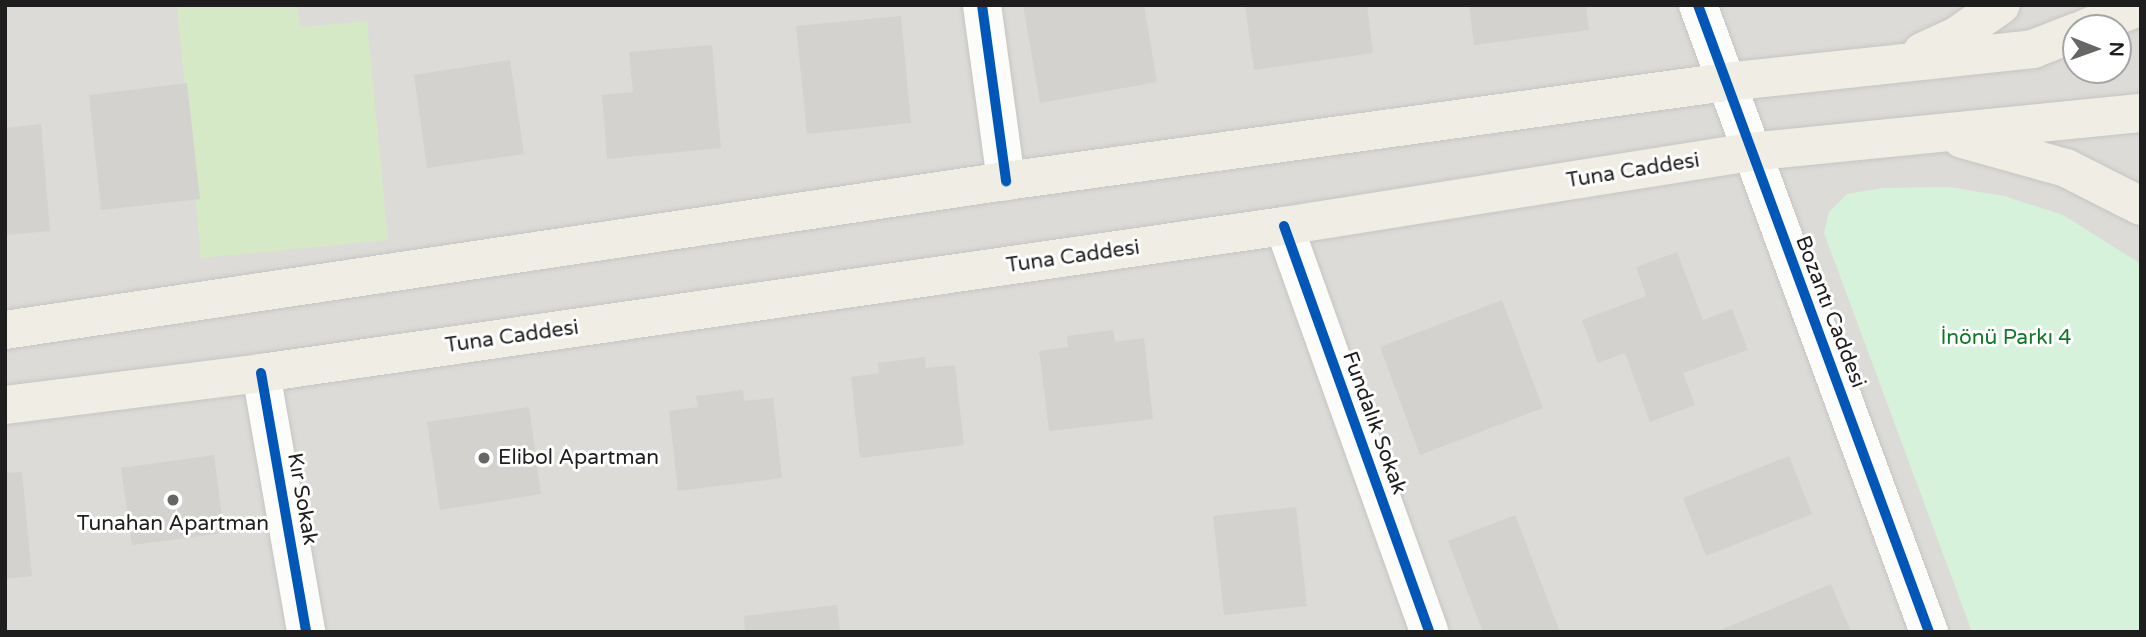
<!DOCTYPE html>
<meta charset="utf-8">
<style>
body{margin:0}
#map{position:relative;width:2146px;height:637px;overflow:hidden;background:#edece7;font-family:"Varela Round",sans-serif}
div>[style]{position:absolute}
.residential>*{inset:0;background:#dcdbd8}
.grass>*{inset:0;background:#d5e9c7}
.park>*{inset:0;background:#d6f2da}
.building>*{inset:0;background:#d3d2ce}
.roads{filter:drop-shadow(0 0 2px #c5c5c3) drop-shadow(0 0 2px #c5c5c3)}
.minor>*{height:38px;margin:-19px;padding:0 19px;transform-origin:19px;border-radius:19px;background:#fcfcfb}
.major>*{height:38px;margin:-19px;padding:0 19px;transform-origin:19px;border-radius:19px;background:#f0ede4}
.cycleway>*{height:10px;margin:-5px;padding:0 5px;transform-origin:5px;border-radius:5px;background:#0057b8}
.dots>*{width:19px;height:19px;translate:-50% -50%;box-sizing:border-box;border:4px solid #fff;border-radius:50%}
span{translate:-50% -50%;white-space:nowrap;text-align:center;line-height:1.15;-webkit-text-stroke:6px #fff;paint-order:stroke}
.street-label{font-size:21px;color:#1e1e1e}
.park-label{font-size:21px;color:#107827}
.poi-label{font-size:21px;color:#1e1e1e}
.left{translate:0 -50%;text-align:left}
.frame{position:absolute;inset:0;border:7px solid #1e1e1e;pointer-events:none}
.north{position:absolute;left:2062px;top:14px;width:70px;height:70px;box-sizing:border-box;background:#fff;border:2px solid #a5a5a5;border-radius:50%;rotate:91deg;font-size:19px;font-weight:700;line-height:28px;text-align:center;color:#1e1e1e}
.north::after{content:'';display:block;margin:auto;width:24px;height:32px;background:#666664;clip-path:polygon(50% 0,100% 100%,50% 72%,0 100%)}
</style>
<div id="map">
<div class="residential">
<i style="clip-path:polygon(evenodd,5px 5px,2141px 5px,2141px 632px,5px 632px,5px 5px,2076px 28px,2118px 28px,2118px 70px,2076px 70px,2076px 28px)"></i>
</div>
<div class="grass">
<i style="clip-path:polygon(177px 5px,297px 5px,300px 27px,367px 21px,388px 240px,201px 258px)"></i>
</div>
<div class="park">
<i style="clip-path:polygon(1949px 187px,2004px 196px,2063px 215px,2141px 264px,2141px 632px,1972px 632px,1824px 233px,1829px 212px,1847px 194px,1883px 188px)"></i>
</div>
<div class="building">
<i style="clip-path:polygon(1023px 5px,1144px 5px,1157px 82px,1040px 103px)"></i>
<i style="clip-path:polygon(1245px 5px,1367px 5px,1373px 53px,1254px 70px)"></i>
<i style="clip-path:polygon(1469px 5px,1586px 5px,1589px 30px,1474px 45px)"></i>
<i style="clip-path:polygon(901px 16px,911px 123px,807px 134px,796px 26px)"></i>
<i style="clip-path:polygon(712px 45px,721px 148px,607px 159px,602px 95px,633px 92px,629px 52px)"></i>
<i style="clip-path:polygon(510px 60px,524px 154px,427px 168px,414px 75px)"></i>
<i style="clip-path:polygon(187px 83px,200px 199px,101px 210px,89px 95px)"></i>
<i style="clip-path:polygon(41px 124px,50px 231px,5px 235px,5px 128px)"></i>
<i style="clip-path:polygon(1677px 252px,1703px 320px,1732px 309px,1748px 350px,1683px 373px,1695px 405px,1650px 422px,1625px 353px,1598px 363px,1582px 320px,1646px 296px,1636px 267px)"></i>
<i style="clip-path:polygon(1502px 300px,1543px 408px,1420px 455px,1380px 347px)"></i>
<i style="clip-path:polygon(1113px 330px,1115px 342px,1144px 338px,1153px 419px,1049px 431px,1039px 351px,1068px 347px,1067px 336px)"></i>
<i style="clip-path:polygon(925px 357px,926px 368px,955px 365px,964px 445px,860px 458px,851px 377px,879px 373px,878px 363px)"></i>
<i style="clip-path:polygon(743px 390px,744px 401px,773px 398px,782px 478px,678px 491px,669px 411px,698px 407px,696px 396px)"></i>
<i style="clip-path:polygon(529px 407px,541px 494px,440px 510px,427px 422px)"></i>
<i style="clip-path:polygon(214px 455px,224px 533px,132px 545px,121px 468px)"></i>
<i style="clip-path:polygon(1789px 456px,1812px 514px,1706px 556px,1683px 498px)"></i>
<i style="clip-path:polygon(22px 472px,32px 576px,5px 579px,5px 473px)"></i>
<i style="clip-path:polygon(1296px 507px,1307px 606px,1224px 615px,1213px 516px)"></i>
<i style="clip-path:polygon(1515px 515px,1560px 632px,1483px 632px,1448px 541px)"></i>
<i style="clip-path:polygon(1831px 584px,1851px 632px,1718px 632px,1718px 631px)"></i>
<i style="clip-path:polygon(837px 605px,840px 632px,745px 632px,744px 616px)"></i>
</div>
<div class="roads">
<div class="minor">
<i style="left:982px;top:5px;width:178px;rotate:82.2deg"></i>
<i style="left:1698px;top:5px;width:668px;rotate:69.78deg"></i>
<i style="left:1284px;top:226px;width:431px;rotate:70.3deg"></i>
<i style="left:261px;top:373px;width:263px;rotate:80.1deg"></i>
</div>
<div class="major">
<i style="left:2086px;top:28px;width:59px;rotate:-21.8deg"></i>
<i style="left:1922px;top:52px;width:40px;rotate:-25deg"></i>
<i style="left:1958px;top:35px;width:52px;rotate:-34.9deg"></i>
<i style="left:1962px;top:139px;width:108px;rotate:15.6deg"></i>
<i style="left:2066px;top:168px;width:84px;rotate:26.9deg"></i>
<i style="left:5px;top:330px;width:1012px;rotate:-8.47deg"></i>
<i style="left:1006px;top:181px;width:727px;rotate:-7.83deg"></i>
<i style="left:1726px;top:82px;width:309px;rotate:-6.1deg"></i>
<i style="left:2033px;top:49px;width:46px;rotate:-21.6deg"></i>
<i style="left:5px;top:405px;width:258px;rotate:-7.1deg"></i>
<i style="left:261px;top:373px;width:1034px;rotate:-8.18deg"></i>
<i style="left:1284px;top:226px;width:471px;rotate:-9deg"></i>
<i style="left:1749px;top:152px;width:394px;rotate:-5.7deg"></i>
</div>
</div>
<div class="cycleway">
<i style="left:982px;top:5px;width:178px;rotate:82.2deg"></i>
<i style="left:1698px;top:5px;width:668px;rotate:69.78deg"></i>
<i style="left:1284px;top:226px;width:431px;rotate:70.3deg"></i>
<i style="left:261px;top:373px;width:263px;rotate:80.1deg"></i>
</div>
<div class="dots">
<i style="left:484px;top:458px;background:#666664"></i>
<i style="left:173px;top:500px;background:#666664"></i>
</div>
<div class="street-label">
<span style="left:1633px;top:171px;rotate:-9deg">Tuna Caddesi</span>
<span style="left:1073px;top:257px;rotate:-8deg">Tuna Caddesi</span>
<span style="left:1830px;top:312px;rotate:69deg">Bozantı Caddesi</span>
<span style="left:512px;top:337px;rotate:-8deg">Tuna Caddesi</span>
<span style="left:1374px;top:423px;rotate:70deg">Fundalık Sokak</span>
<span style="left:302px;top:499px;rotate:80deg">Kır Sokak</span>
</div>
<div class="park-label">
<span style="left:2006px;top:338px">İnönü Parkı 4</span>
</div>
<div class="poi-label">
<span class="left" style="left:498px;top:458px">Elibol Apartman</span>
<span style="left:173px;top:524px">Tunahan Apartman</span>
</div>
<div class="frame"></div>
<div class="north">N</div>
</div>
